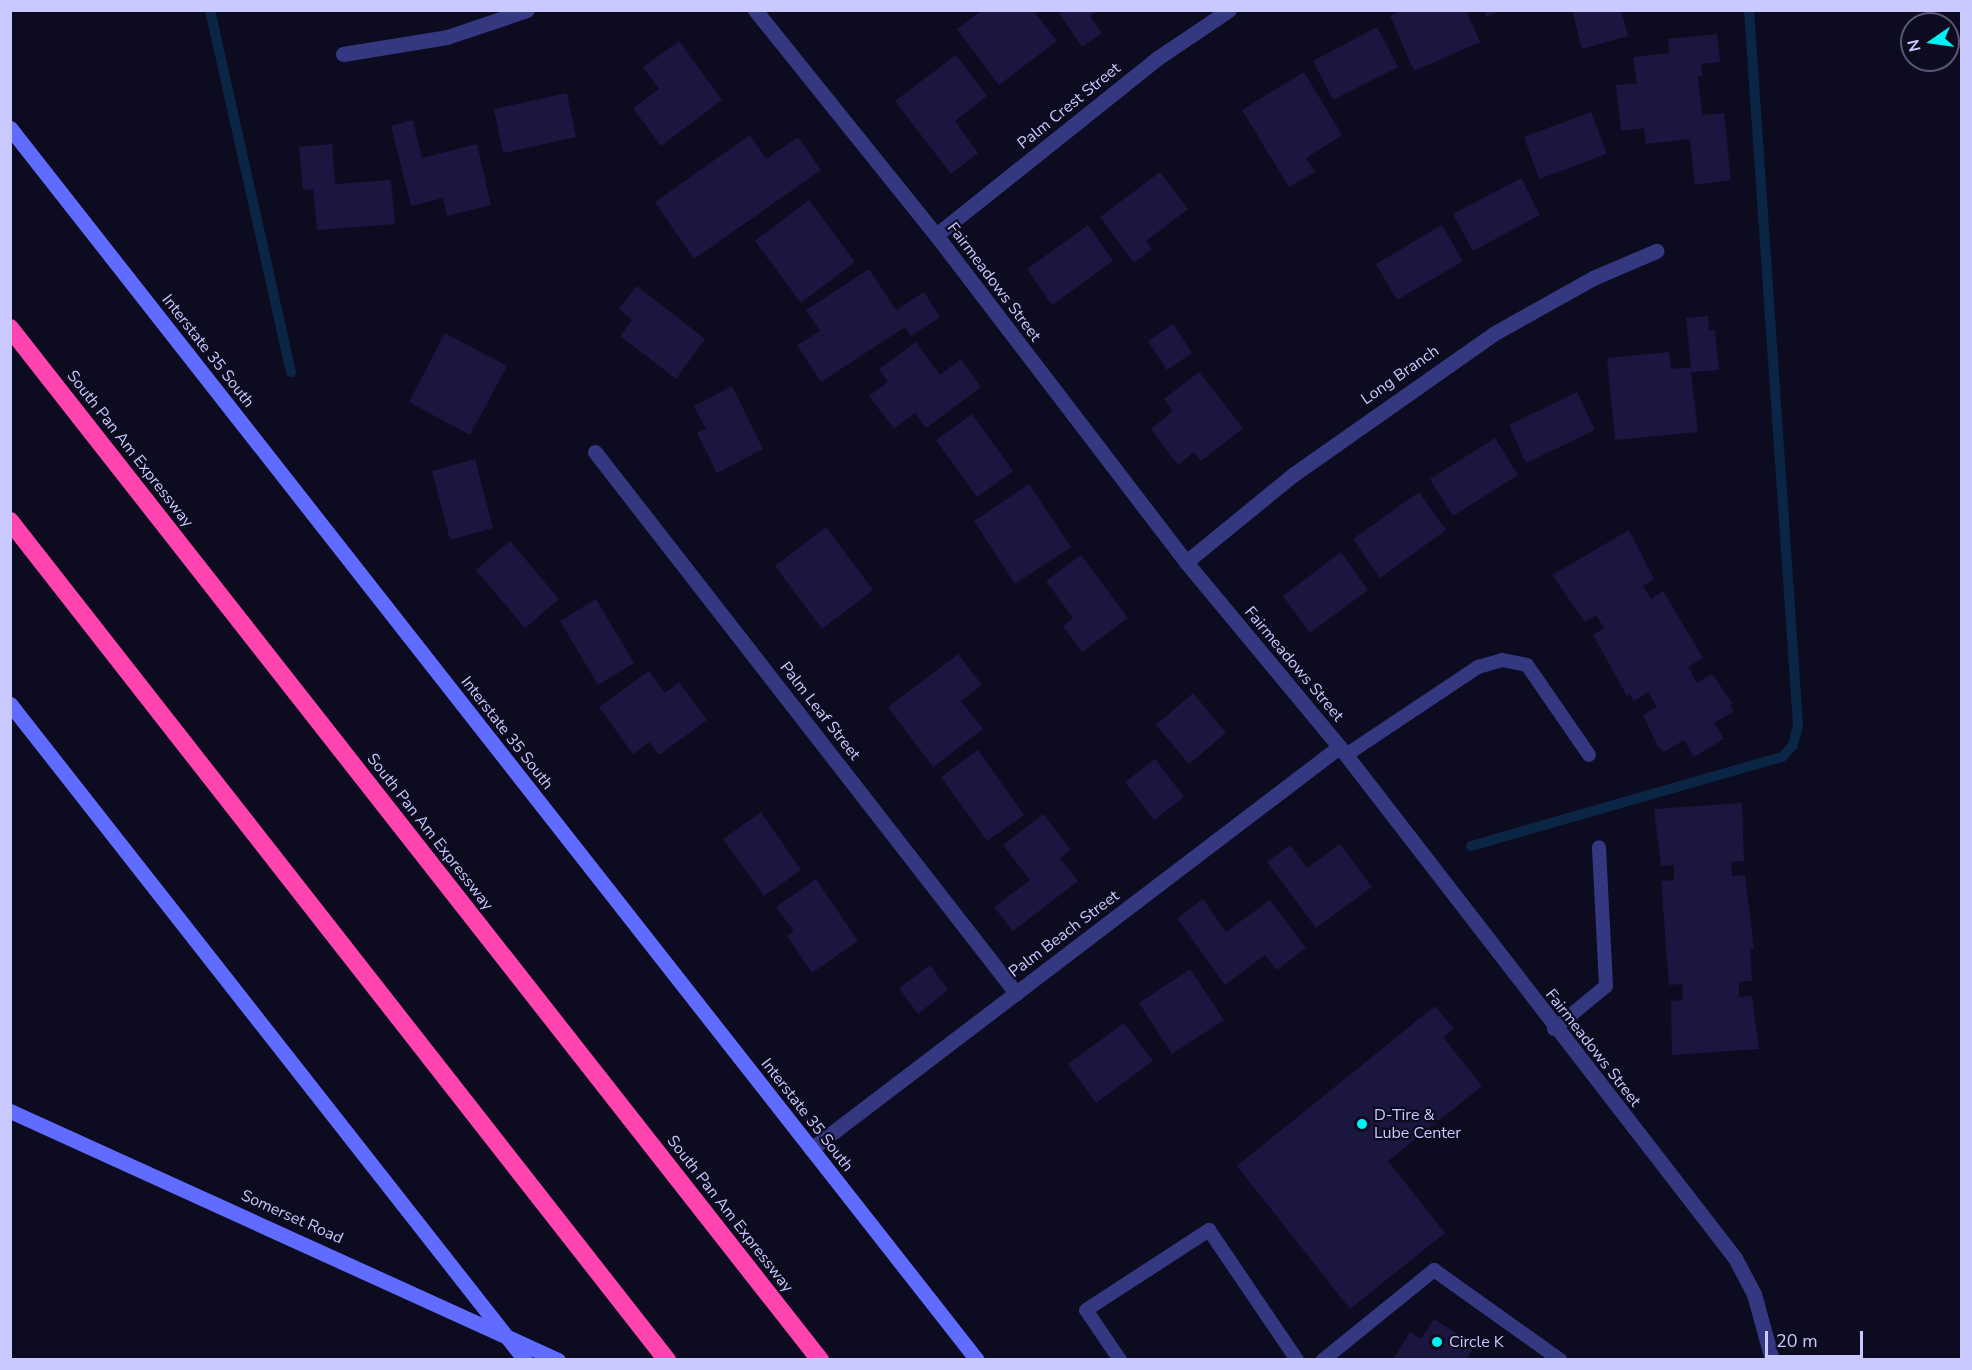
<!DOCTYPE html>
<style>
body{margin:0}
#map{position:relative;width:1972px;height:1370px;overflow:hidden;background:#0d0b1f;font-family:"Nunito Sans",sans-serif}
div>[style]{position:absolute}
.stream>*{height:10px;margin:-5px;padding:0 5px;transform-origin:5px;border-radius:5px;background:#0a2644}
.building>*{inset:0;background:#1b1640}
.lane>*{height:14px;margin:-7px;padding:0 7px;transform-origin:7px;border-radius:7px;background:#343880}
.street>*{height:15px;margin:-7.5px;padding:0 7.5px;transform-origin:7.5px;border-radius:7.5px;background:#343880}
.secondary>*{height:15px;margin:-7.5px;padding:0 7.5px;transform-origin:7.5px;border-radius:7.5px;background:#606bff}
.highway>*{height:18px;margin:-9px;padding:0 9px;transform-origin:9px;border-radius:9px;background:#ff44b0}
.dots>*{width:16px;height:16px;translate:-50% -50%;box-sizing:border-box;border:3px solid #0d0b1f;border-radius:50%}
span{translate:-50% -50%;white-space:nowrap;text-align:center;line-height:1.15;-webkit-text-stroke:4.5px #0d0b1f;paint-order:stroke}
.street-label{font-size:16px;color:#cac9ff}
.poi-label{font-size:16px;color:#cac9ff}
.left{translate:0 -50%;text-align:left}
.frame{position:absolute;inset:0;border:12px solid #cac9ff;pointer-events:none}
.north{position:absolute;left:1900px;top:12px;width:60px;height:60px;box-sizing:border-box;background:#0d0b1f;border:2px solid #595779;border-radius:50%;rotate:257deg;font-size:16px;font-weight:700;line-height:24px;text-align:center;color:#cac9ff}
.north::after{content:'';display:block;margin:auto;width:21px;height:27px;background:#00f3f4;clip-path:polygon(50% 0,100% 100%,50% 72%,0 100%)}
.scale{position:absolute;left:1765px;top:1331px;width:98px;height:27px;box-sizing:border-box;border:3px solid #cac9ff;border-top:0;padding-left:8px;font-size:18px;line-height:21px;white-space:nowrap;color:#cac9ff;-webkit-text-stroke:4px #0d0b1f;paint-order:stroke}
</style>
<div id="map">
<div class="stream">
<i style="left:210px;top:10px;width:371px;rotate:77.4deg"></i>
<i style="left:1471px;top:846px;width:323px;rotate:-16deg"></i>
<i style="left:1782px;top:757px;width:16px;rotate:-47deg"></i>
<i style="left:1793px;top:745px;width:21px;rotate:-76deg"></i>
<i style="left:1798px;top:725px;width:717px;rotate:-93.92deg"></i>
</div>
<div class="building">
<i style="clip-path:polygon(982px 10px,1033px 10px,1057px 41px,999px 85px,957px 29px)"></i>
<i style="clip-path:polygon(1057px 10px,1099px 10px,1090px 16px,1102px 33px,1082px 47px)"></i>
<i style="clip-path:polygon(1402px 10px,1466px 10px,1480px 42px,1414px 71px,1390px 16px)"></i>
<i style="clip-path:polygon(1484px 10px,1502px 10px,1486px 17px)"></i>
<i style="clip-path:polygon(1572px 10px,1621px 10px,1628px 36px,1582px 49px)"></i>
<i style="clip-path:polygon(1377px 27px,1398px 67px,1333px 100px,1313px 61px)"></i>
<i style="clip-path:polygon(1717px 34px,1720px 62px,1701px 64px,1703px 76px,1698px 76px,1702px 115px,1724px 113px,1731px 180px,1695px 185px,1690px 139px,1646px 144px,1644px 128px,1621px 131px,1616px 85px,1637px 83px,1633px 57px,1669px 53px,1668px 39px)"></i>
<i style="clip-path:polygon(679px 41px,722px 100px,661px 146px,633px 108px,659px 89px,643px 67px)"></i>
<i style="clip-path:polygon(956px 55px,987px 96px,955px 121px,978px 153px,951px 174px,895px 101px)"></i>
<i style="clip-path:polygon(1304px 72px,1342px 135px,1306px 158px,1315px 172px,1289px 187px,1242px 110px)"></i>
<i style="clip-path:polygon(567px 93px,576px 137px,503px 153px,494px 109px)"></i>
<i style="clip-path:polygon(1591px 112px,1607px 154px,1539px 179px,1524px 137px)"></i>
<i style="clip-path:polygon(413px 120px,422px 158px,477px 144px,491px 205px,447px 216px,443px 198px,411px 206px,391px 126px)"></i>
<i style="clip-path:polygon(750px 135px,766px 159px,798px 137px,821px 170px,694px 259px,655px 202px)"></i>
<i style="clip-path:polygon(332px 144px,335px 184px,391px 180px,395px 224px,317px 230px,313px 189px,303px 190px,299px 147px)"></i>
<i style="clip-path:polygon(1160px 172px,1188px 209px,1146px 241px,1152px 249px,1134px 263px,1100px 217px)"></i>
<i style="clip-path:polygon(1521px 178px,1540px 215px,1473px 251px,1453px 214px)"></i>
<i style="clip-path:polygon(809px 200px,855px 262px,801px 303px,755px 241px)"></i>
<i style="clip-path:polygon(1088px 225px,1113px 261px,1052px 305px,1027px 269px)"></i>
<i style="clip-path:polygon(1442px 225px,1463px 261px,1397px 300px,1376px 264px)"></i>
<i style="clip-path:polygon(869px 269px,896px 310px,924px 292px,940px 317px,911px 336px,905px 327px,821px 382px,797px 345px,820px 331px,806px 310px)"></i>
<i style="clip-path:polygon(637px 286px,705px 339px,676px 379px,620px 336px,632px 320px,619px 309px)"></i>
<i style="clip-path:polygon(1708px 316px,1709px 331px,1715px 330px,1719px 370px,1691px 372px,1698px 432px,1615px 440px,1607px 358px,1669px 352px,1671px 369px,1691px 367px,1686px 318px)"></i>
<i style="clip-path:polygon(1173px 324px,1192px 353px,1167px 370px,1148px 341px)"></i>
<i style="clip-path:polygon(445px 333px,507px 366px,470px 435px,409px 402px)"></i>
<i style="clip-path:polygon(916px 342px,940px 375px,961px 359px,981px 387px,926px 428px,915px 413px,894px 429px,869px 396px,888px 382px,879px 369px)"></i>
<i style="clip-path:polygon(1199px 372px,1243px 428px,1201px 461px,1194px 452px,1178px 465px,1151px 429px,1173px 411px,1164px 399px)"></i>
<i style="clip-path:polygon(732px 386px,763px 449px,717px 473px,697px 433px,706px 429px,694px 406px)"></i>
<i style="clip-path:polygon(1577px 392px,1595px 430px,1526px 463px,1509px 425px)"></i>
<i style="clip-path:polygon(972px 414px,1013px 471px,977px 497px,936px 440px)"></i>
<i style="clip-path:polygon(1495px 438px,1518px 475px,1453px 516px,1430px 479px)"></i>
<i style="clip-path:polygon(475px 459px,493px 528px,450px 540px,432px 471px)"></i>
<i style="clip-path:polygon(1029px 484px,1071px 547px,1015px 584px,974px 521px)"></i>
<i style="clip-path:polygon(1419px 492px,1446px 530px,1380px 578px,1353px 539px)"></i>
<i style="clip-path:polygon(826px 527px,873px 590px,822px 629px,775px 566px)"></i>
<i style="clip-path:polygon(1629px 530px,1654px 579px,1643px 586px,1651px 599px,1663px 591px,1703px 658px,1688px 667px,1697px 683px,1712px 674px,1733px 704px,1730px 705px,1734px 711px,1714px 723px,1724px 739px,1694px 757px,1684px 740px,1664px 752px,1658px 747px,1643px 715px,1657px 707px,1648px 692px,1634px 701px,1630px 694px,1627px 696px,1593px 635px,1604px 628px,1596px 615px,1585px 622px,1552px 575px)"></i>
<i style="clip-path:polygon(510px 541px,559px 599px,525px 628px,476px 570px)"></i>
<i style="clip-path:polygon(1341px 552px,1368px 590px,1310px 633px,1283px 596px)"></i>
<i style="clip-path:polygon(1081px 555px,1128px 618px,1082px 652px,1063px 626px,1073px 618px,1046px 581px)"></i>
<i style="clip-path:polygon(596px 599px,634px 663px,598px 685px,560px 621px)"></i>
<i style="clip-path:polygon(958px 654px,982px 685px,961px 701px,983px 729px,933px 767px,888px 707px)"></i>
<i style="clip-path:polygon(649px 671px,665px 693px,679px 682px,707px 720px,659px 755px,649px 742px,633px 754px,599px 707px)"></i>
<i style="clip-path:polygon(1193px 693px,1226px 733px,1189px 764px,1156px 725px)"></i>
<i style="clip-path:polygon(978px 750px,1024px 815px,987px 841px,941px 777px)"></i>
<i style="clip-path:polygon(1155px 759px,1184px 797px,1154px 820px,1125px 782px)"></i>
<i style="clip-path:polygon(1742px 803px,1744px 861px,1731px 862px,1732px 876px,1745px 875px,1754px 949px,1750px 949px,1752px 981px,1739px 982px,1739px 997px,1752px 996px,1759px 1049px,1672px 1055px,1671px 1001px,1683px 1000px,1682px 984px,1669px 985px,1661px 881px,1674px 880px,1674px 865px,1661px 866px,1654px 809px)"></i>
<i style="clip-path:polygon(761px 812px,801px 870px,764px 896px,723px 839px)"></i>
<i style="clip-path:polygon(1043px 814px,1071px 850px,1060px 858px,1078px 881px,1013px 931px,994px 907px,1030px 880px,1003px 845px)"></i>
<i style="clip-path:polygon(1340px 844px,1372px 887px,1316px 928px,1267px 862px,1290px 845px,1307px 868px)"></i>
<i style="clip-path:polygon(816px 879px,858px 941px,812px 973px,787px 936px,794px 931px,776px 907px)"></i>
<i style="clip-path:polygon(1203px 899px,1226px 932px,1270px 900px,1306px 948px,1277px 970px,1265px 955px,1225px 985px,1177px 918px)"></i>
<i style="clip-path:polygon(930px 965px,948px 990px,918px 1014px,899px 988px)"></i>
<i style="clip-path:polygon(1190px 969px,1224px 1020px,1172px 1054px,1139px 1003px)"></i>
<i style="clip-path:polygon(1435px 1006px,1454px 1029px,1443px 1037px,1482px 1086px,1388px 1161px,1445px 1233px,1350px 1309px,1237px 1166px)"></i>
<i style="clip-path:polygon(1124px 1023px,1153px 1061px,1096px 1103px,1068px 1064px)"></i>
<i style="clip-path:polygon(1434px 1319px,1475px 1345px,1466px 1360px,1393px 1360px,1410px 1332px,1421px 1339px)"></i>
</div>
<div class="lane">
<i style="left:1346px;top:755px;width:159px;rotate:-33.7deg"></i>
<i style="left:1478px;top:667px;width:25px;rotate:-16deg"></i>
<i style="left:1502px;top:660px;width:25px;rotate:11deg"></i>
<i style="left:1527px;top:665px;width:109px;rotate:55.4deg"></i>
<i style="left:1554px;top:1029px;width:67px;rotate:-39.6deg"></i>
<i style="left:1606px;top:986px;width:139px;rotate:-92.9deg"></i>
<i style="left:1120px;top:1360px;width:60px;rotate:-124.2deg"></i>
<i style="left:1086px;top:1310px;width:147px;rotate:-33deg"></i>
<i style="left:1209px;top:1230px;width:157px;rotate:55.9deg"></i>
<i style="left:1323px;top:1360px;width:143px;rotate:-39deg"></i>
<i style="left:1434px;top:1270px;width:155px;rotate:35.5deg"></i>
</div>
<div class="street">
<i style="left:755px;top:10px;width:289px;rotate:51.2deg"></i>
<i style="left:936px;top:235px;width:412px;rotate:52.6deg"></i>
<i style="left:1186px;top:562px;width:251px;rotate:50.3deg"></i>
<i style="left:1346px;top:755px;width:636px;rotate:52.28deg"></i>
<i style="left:1735px;top:1258px;width:41px;rotate:62.2deg"></i>
<i style="left:1754px;top:1294px;width:68px;rotate:74.7deg"></i>
<i style="left:343px;top:54px;width:105px;rotate:-9.3deg"></i>
<i style="left:447px;top:37px;width:84px;rotate:-18.6deg"></i>
<i style="left:936px;top:235px;width:285px;rotate:-38.6deg"></i>
<i style="left:1159px;top:57px;width:84px;rotate:-33.9deg"></i>
<i style="left:595px;top:452px;width:686px;rotate:52.11deg"></i>
<i style="left:1186px;top:562px;width:139px;rotate:-39.2deg"></i>
<i style="left:1294px;top:474px;width:243px;rotate:-35.1deg"></i>
<i style="left:1493px;top:334px;width:115px;rotate:-29.2deg"></i>
<i style="left:1593px;top:278px;width:69px;rotate:-23.2deg"></i>
<i style="left:811px;top:1149px;width:664px;rotate:-37.28deg"></i>
</div>
<div class="secondary">
<i style="left:10px;top:128px;width:1566px;rotate:51.87deg"></i>
<i style="left:10px;top:704px;width:834px;rotate:51.87deg"></i>
<i style="left:10px;top:1111px;width:602px;rotate:24.44deg"></i>
</div>
<div class="highway">
<i style="left:10px;top:328px;width:1312px;rotate:51.87deg"></i>
<i style="left:10px;top:521px;width:1066px;rotate:51.94deg"></i>
</div>
<div class="dots">
<i style="left:1362px;top:1124px;background:#00f3f4"></i>
<i style="left:1437px;top:1342px;background:#00f3f4"></i>
</div>
<div class="street-label">
<span style="left:1069px;top:106px;rotate:-39deg">Palm Crest Street</span>
<span style="left:994px;top:282px;rotate:53deg">Fairmeadows Street</span>
<span style="left:208px;top:351px;rotate:52deg">Interstate 35 South</span>
<span style="left:1400px;top:375px;rotate:-35deg">Long Branch</span>
<span style="left:130px;top:449px;rotate:52deg">South Pan Am Expressway</span>
<span style="left:1294px;top:664px;rotate:50deg">Fairmeadows Street</span>
<span style="left:820px;top:711px;rotate:52deg">Palm Leaf Street</span>
<span style="left:507px;top:733px;rotate:52deg">Interstate 35 South</span>
<span style="left:430px;top:832px;rotate:52deg">South Pan Am Expressway</span>
<span style="left:1064px;top:934px;rotate:-37deg">Palm Beach Street</span>
<span style="left:1593px;top:1048px;rotate:52deg">Fairmeadows Street</span>
<span style="left:807px;top:1115px;rotate:52deg">Interstate 35 South</span>
<span style="left:730px;top:1214px;rotate:52deg">South Pan Am Expressway</span>
<span style="left:292px;top:1217px;rotate:24deg">Somerset Road</span>
</div>
<div class="poi-label">
<span class="left" style="left:1374px;top:1124px">D-Tire &amp;<br>Lube Center</span>
<span class="left" style="left:1449px;top:1342px">Circle K</span>
</div>
<div class="frame"></div>
<div class="north">N</div>
<div class="scale">20 m</div>
</div>
